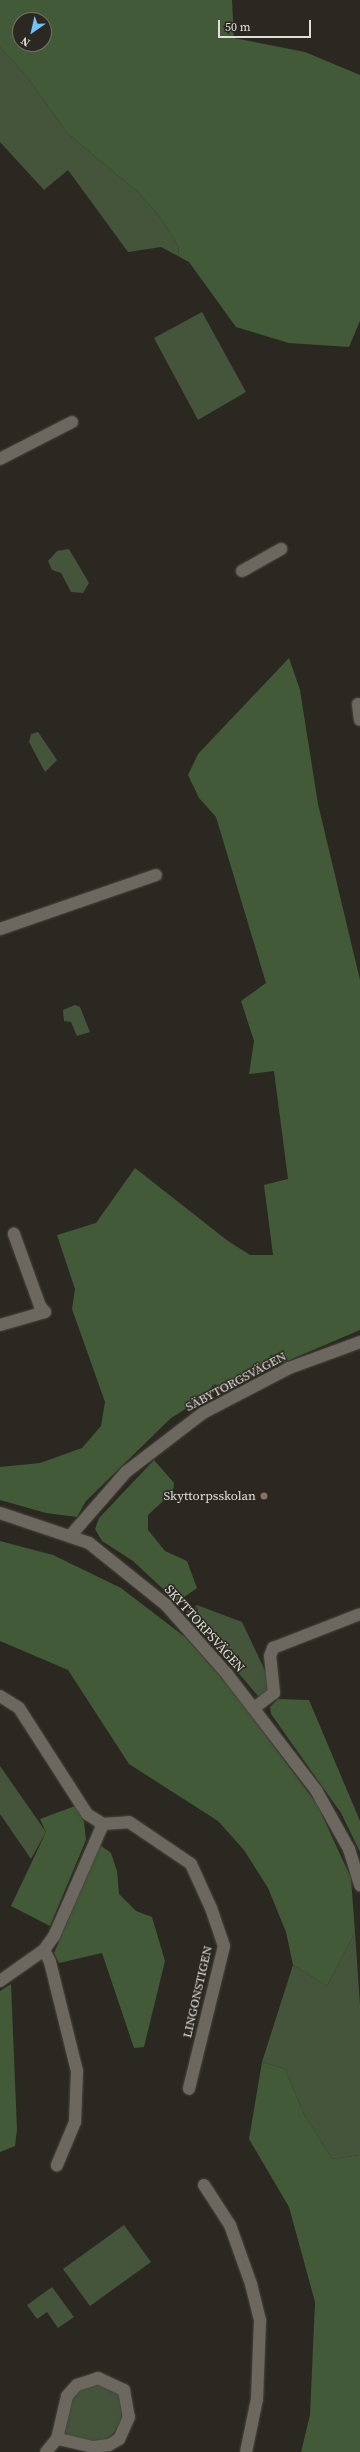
<!DOCTYPE html>
<meta charset="utf-8">
<style>
body{margin:0}
#map{position:relative;width:360px;height:2452px;overflow:hidden;background:#2b2821;font-family:"Source Serif 4",serif}
div>[style]{position:absolute}
.green>*{inset:0;background:#44553c}
.forest>*{inset:0;background:#425a37}
.roads{filter:drop-shadow(0 0 1px #494640) drop-shadow(0 0 1px #494640)}
.minor>*{height:12px;margin:-6px;padding:0 6px;transform-origin:6px;border-radius:6px;background:#6c6860}
.tertiary>*{height:12px;margin:-6px;padding:0 6px;transform-origin:6px;border-radius:6px;background:#6c6860}
.dots>*{width:11px;height:11px;translate:-50% -50%;box-sizing:border-box;border:2px solid #2b2821;border-radius:50%}
span{translate:-50% -50%;white-space:nowrap;text-align:center;line-height:1.15;-webkit-text-stroke:3px #2b2821;paint-order:stroke}
.street-label{font-size:13px;color:#e0deda}
.poi-label{font-size:13px;color:#e0deda}
.right{translate:-100% -50%;text-align:right}
.north{position:absolute;left:12px;top:12px;width:40px;height:40px;box-sizing:border-box;background:#2b2821;border:1px solid #73716b;border-radius:50%;rotate:214deg;font-size:11px;font-weight:700;line-height:16px;text-align:center;color:#e0deda}
.north::after{content:'';display:block;margin:auto;width:14px;height:18px;background:#71c1f5;clip-path:polygon(50% 0,100% 100%,50% 72%,0 100%)}
.scale{position:absolute;left:218px;top:20px;width:93px;height:18px;box-sizing:border-box;border:2px solid #e0deda;border-top:0;padding-left:5px;font-size:12px;line-height:14px;white-space:nowrap;color:#e0deda;-webkit-text-stroke:3px #2b2821;paint-order:stroke}
</style>
<div id="map">
<div class="green">
<i style="clip-path:polygon(0 47px,24px 73px,68px 134px,138px 192px,161px 218px,179px 248px,178px 256px,161px 247px,128px 252px,68px 170px,44px 190px,0 142px)"></i>
<i style="clip-path:polygon(202px 312px,246px 392px,198px 420px,154px 338px)"></i>
<i style="clip-path:polygon(69px 549px,89px 583px,83px 593px,71px 592px,61px 573px,52px 570px,48px 561px,57px 551px)"></i>
<i style="clip-path:polygon(38px 732px,57px 760px,45px 772px,29px 742px,31px 734px)"></i>
<i style="clip-path:polygon(75px 1005px,80px 1007px,90px 1032px,77px 1036px,71px 1022px,64px 1021px,63px 1010px)"></i>
<i style="clip-path:polygon(197px 1605px,242px 1622px,269px 1679px,266px 1695px,258px 1696px,186px 1612px)"></i>
<i style="clip-path:polygon(0 1766px,46px 1832px,31px 1859px,0 1814px)"></i>
<i style="clip-path:polygon(355px 1932px,360px 2006px,360px 2155px,332px 2159px,304px 2114px,285px 2069px,262px 2062px,293px 1965px,327px 1986px)"></i>
<i style="clip-path:polygon(124px 2225px,151px 2262px,90px 2306px,63px 2269px)"></i>
<i style="clip-path:polygon(52px 2287px,74px 2317px,58px 2328px,47px 2312px,37px 2319px,27px 2305px)"></i>
<i style="clip-path:polygon(96px 2380px,119px 2394px,122px 2419px,114px 2433px,102px 2442px,65px 2436px,70px 2399px,77px 2390px)"></i>
</div>
<div class="forest">
<i style="clip-path:polygon(evenodd,0 0,232px 0,234px 38px,305px 52px,360px 75px,360px 321px,349px 347px,289px 343px,236px 327px,189px 262px,178px 256px,179px 248px,161px 218px,138px 192px,68px 134px,24px 73px,0 47px,0 0,20px 20px,44px 20px,44px 44px,20px 44px,20px 20px)"></i>
<i style="clip-path:polygon(289px 658px,300px 690px,318px 804px,360px 980px,360px 1330px,208px 1395px,171px 1418px,86px 1501px,77px 1517px,46px 1513px,0 1500px,0 1467px,40px 1463px,82px 1448px,101px 1426px,105px 1402px,72px 1309px,75px 1289px,57px 1235px,96px 1223px,135px 1168px,228px 1241px,250px 1255px,273px 1255px,264px 1185px,288px 1179px,274px 1071px,249px 1074px,254px 1041px,241px 1001px,266px 983px,216px 817px,199px 798px,188px 775px,198px 754px)"></i>
<i style="clip-path:polygon(154px 1460px,174px 1483px,173px 1492px,148px 1515px,148px 1530px,165px 1551px,187px 1561px,197px 1588px,177px 1602px,133px 1561px,102px 1541px,95px 1529px,99px 1518px)"></i>
<i style="clip-path:polygon(0 1541px,53px 1555px,121px 1588px,185px 1637px,227px 1684px,317px 1804px,351px 1878px,355px 1932px,327px 1986px,293px 1965px,286px 1932px,268px 1888px,244px 1850px,218px 1821px,129px 1764px,68px 1670px,0 1641px)"></i>
<i style="clip-path:polygon(278px 1699px,309px 1700px,360px 1821px,360px 1852px,341px 1813px,271px 1714px,270px 1707px)"></i>
<i style="clip-path:polygon(75px 1806px,84px 1822px,86px 1840px,50px 1926px,11px 1906px,46px 1832px,40px 1819px)"></i>
<i style="clip-path:polygon(100px 1845px,111px 1853px,117px 1871px,119px 1894px,136px 1911px,152px 1917px,165px 1961px,144px 2047px,134px 2048px,102px 1953px,59px 1963px,54px 1953px)"></i>
<i style="clip-path:polygon(11px 1984px,17px 2130px,15px 2146px,0 2152px,0 1991px)"></i>
<i style="clip-path:polygon(262px 2062px,285px 2069px,304px 2114px,332px 2159px,360px 2155px,360px 2452px,301px 2452px,310px 2415px,315px 2302px,289px 2207px,249px 2139px)"></i>
</div>
<div class="roads">
<div class="minor">
<i style="left:0;top:459px;width:81px;rotate:-27.2deg"></i>
<i style="left:242px;top:571px;width:45px;rotate:-29.4deg"></i>
<i style="left:358px;top:704px;width:16px;rotate:83deg"></i>
<i style="left:0;top:929px;width:165px;rotate:-19.1deg"></i>
<i style="left:0;top:1325px;width:47px;rotate:-16.1deg"></i>
<i style="left:45px;top:1312px;width:8px;rotate:-130deg"></i>
<i style="left:40px;top:1306px;width:77px;rotate:-109.9deg"></i>
<i style="left:0;top:1696px;width:22px;rotate:32deg"></i>
<i style="left:19px;top:1708px;width:126px;rotate:57.3deg"></i>
<i style="left:87px;top:1814px;width:19px;rotate:32deg"></i>
<i style="left:103px;top:1824px;width:122px;rotate:113.6deg"></i>
<i style="left:54px;top:1936px;width:17px;rotate:126deg"></i>
<i style="left:44px;top:1950px;width:54px;rotate:144.8deg"></i>
<i style="left:254px;top:1708px;width:25px;rotate:-37deg"></i>
<i style="left:274px;top:1693px;width:37px;rotate:-96deg"></i>
<i style="left:270px;top:1656px;width:9px;rotate:-69deg"></i>
<i style="left:273px;top:1648px;width:93px;rotate:-21.3deg"></i>
<i style="left:103px;top:1824px;width:26px;rotate:-4deg"></i>
<i style="left:129px;top:1822px;width:75px;rotate:34.1deg"></i>
<i style="left:191px;top:1864px;width:48px;rotate:65.6deg"></i>
<i style="left:211px;top:1908px;width:40px;rotate:71.1deg"></i>
<i style="left:224px;top:1946px;width:147px;rotate:103.8deg"></i>
<i style="left:44px;top:1950px;width:13px;rotate:63deg"></i>
<i style="left:50px;top:1962px;width:112px;rotate:76.1deg"></i>
<i style="left:77px;top:2071px;width:51px;rotate:92.2deg"></i>
<i style="left:75px;top:2122px;width:47px;rotate:112.7deg"></i>
<i style="left:204px;top:2185px;width:48px;rotate:57deg"></i>
<i style="left:230px;top:2225px;width:63px;rotate:70.4deg"></i>
<i style="left:251px;top:2284px;width:38px;rotate:76deg"></i>
<i style="left:260px;top:2321px;width:78px;rotate:92.2deg"></i>
<i style="left:257px;top:2399px;width:54px;rotate:101.7deg"></i>
<i style="left:46px;top:2452px;width:17px;rotate:-50deg"></i>
<i style="left:57px;top:2439px;width:44px;rotate:-76.9deg"></i>
<i style="left:67px;top:2396px;width:15px;rotate:-48deg"></i>
<i style="left:77px;top:2385px;width:22px;rotate:-18deg"></i>
<i style="left:98px;top:2378px;width:29px;rotate:25deg"></i>
<i style="left:124px;top:2390px;width:27px;rotate:80deg"></i>
<i style="left:129px;top:2417px;width:24px;rotate:114deg"></i>
<i style="left:119px;top:2439px;width:12px;rotate:149deg"></i>
<i style="left:109px;top:2445px;width:16px;rotate:173deg"></i>
<i style="left:93px;top:2447px;width:37px;rotate:-167deg"></i>
</div>
<div class="tertiary">
<i style="left:0;top:1513px;width:94px;rotate:18.6deg"></i>
<i style="left:89px;top:1543px;width:99px;rotate:38.8deg"></i>
<i style="left:166px;top:1605px;width:92px;rotate:48.5deg"></i>
<i style="left:227px;top:1674px;width:146px;rotate:52.5deg"></i>
<i style="left:316px;top:1790px;width:68px;rotate:60.8deg"></i>
<i style="left:349px;top:1849px;width:38px;rotate:73deg"></i>
<i style="left:71px;top:1535px;width:84px;rotate:-48.9deg"></i>
<i style="left:126px;top:1472px;width:97px;rotate:-37.5deg"></i>
<i style="left:203px;top:1413px;width:97px;rotate:-27.6deg"></i>
<i style="left:289px;top:1368px;width:76px;rotate:-20.1deg"></i>
</div>
</div>
<div class="dots">
<i style="left:264px;top:1496px;background:#8d6e63"></i>
</div>
<div class="street-label">
<span style="left:236px;top:1382px;rotate:-28deg">SÄBYTORGSVÄGEN</span>
<span style="left:204px;top:1629px;rotate:48deg">SKYTTORPSVÄGEN</span>
<span style="left:198px;top:1992px;rotate:-77deg">LINGONSTIGEN</span>
</div>
<div class="poi-label">
<span class="right" style="left:256px;top:1496px">Skyttorpsskolan</span>
</div>
<div class="north">N</div>
<div class="scale">50 m</div>
</div>
